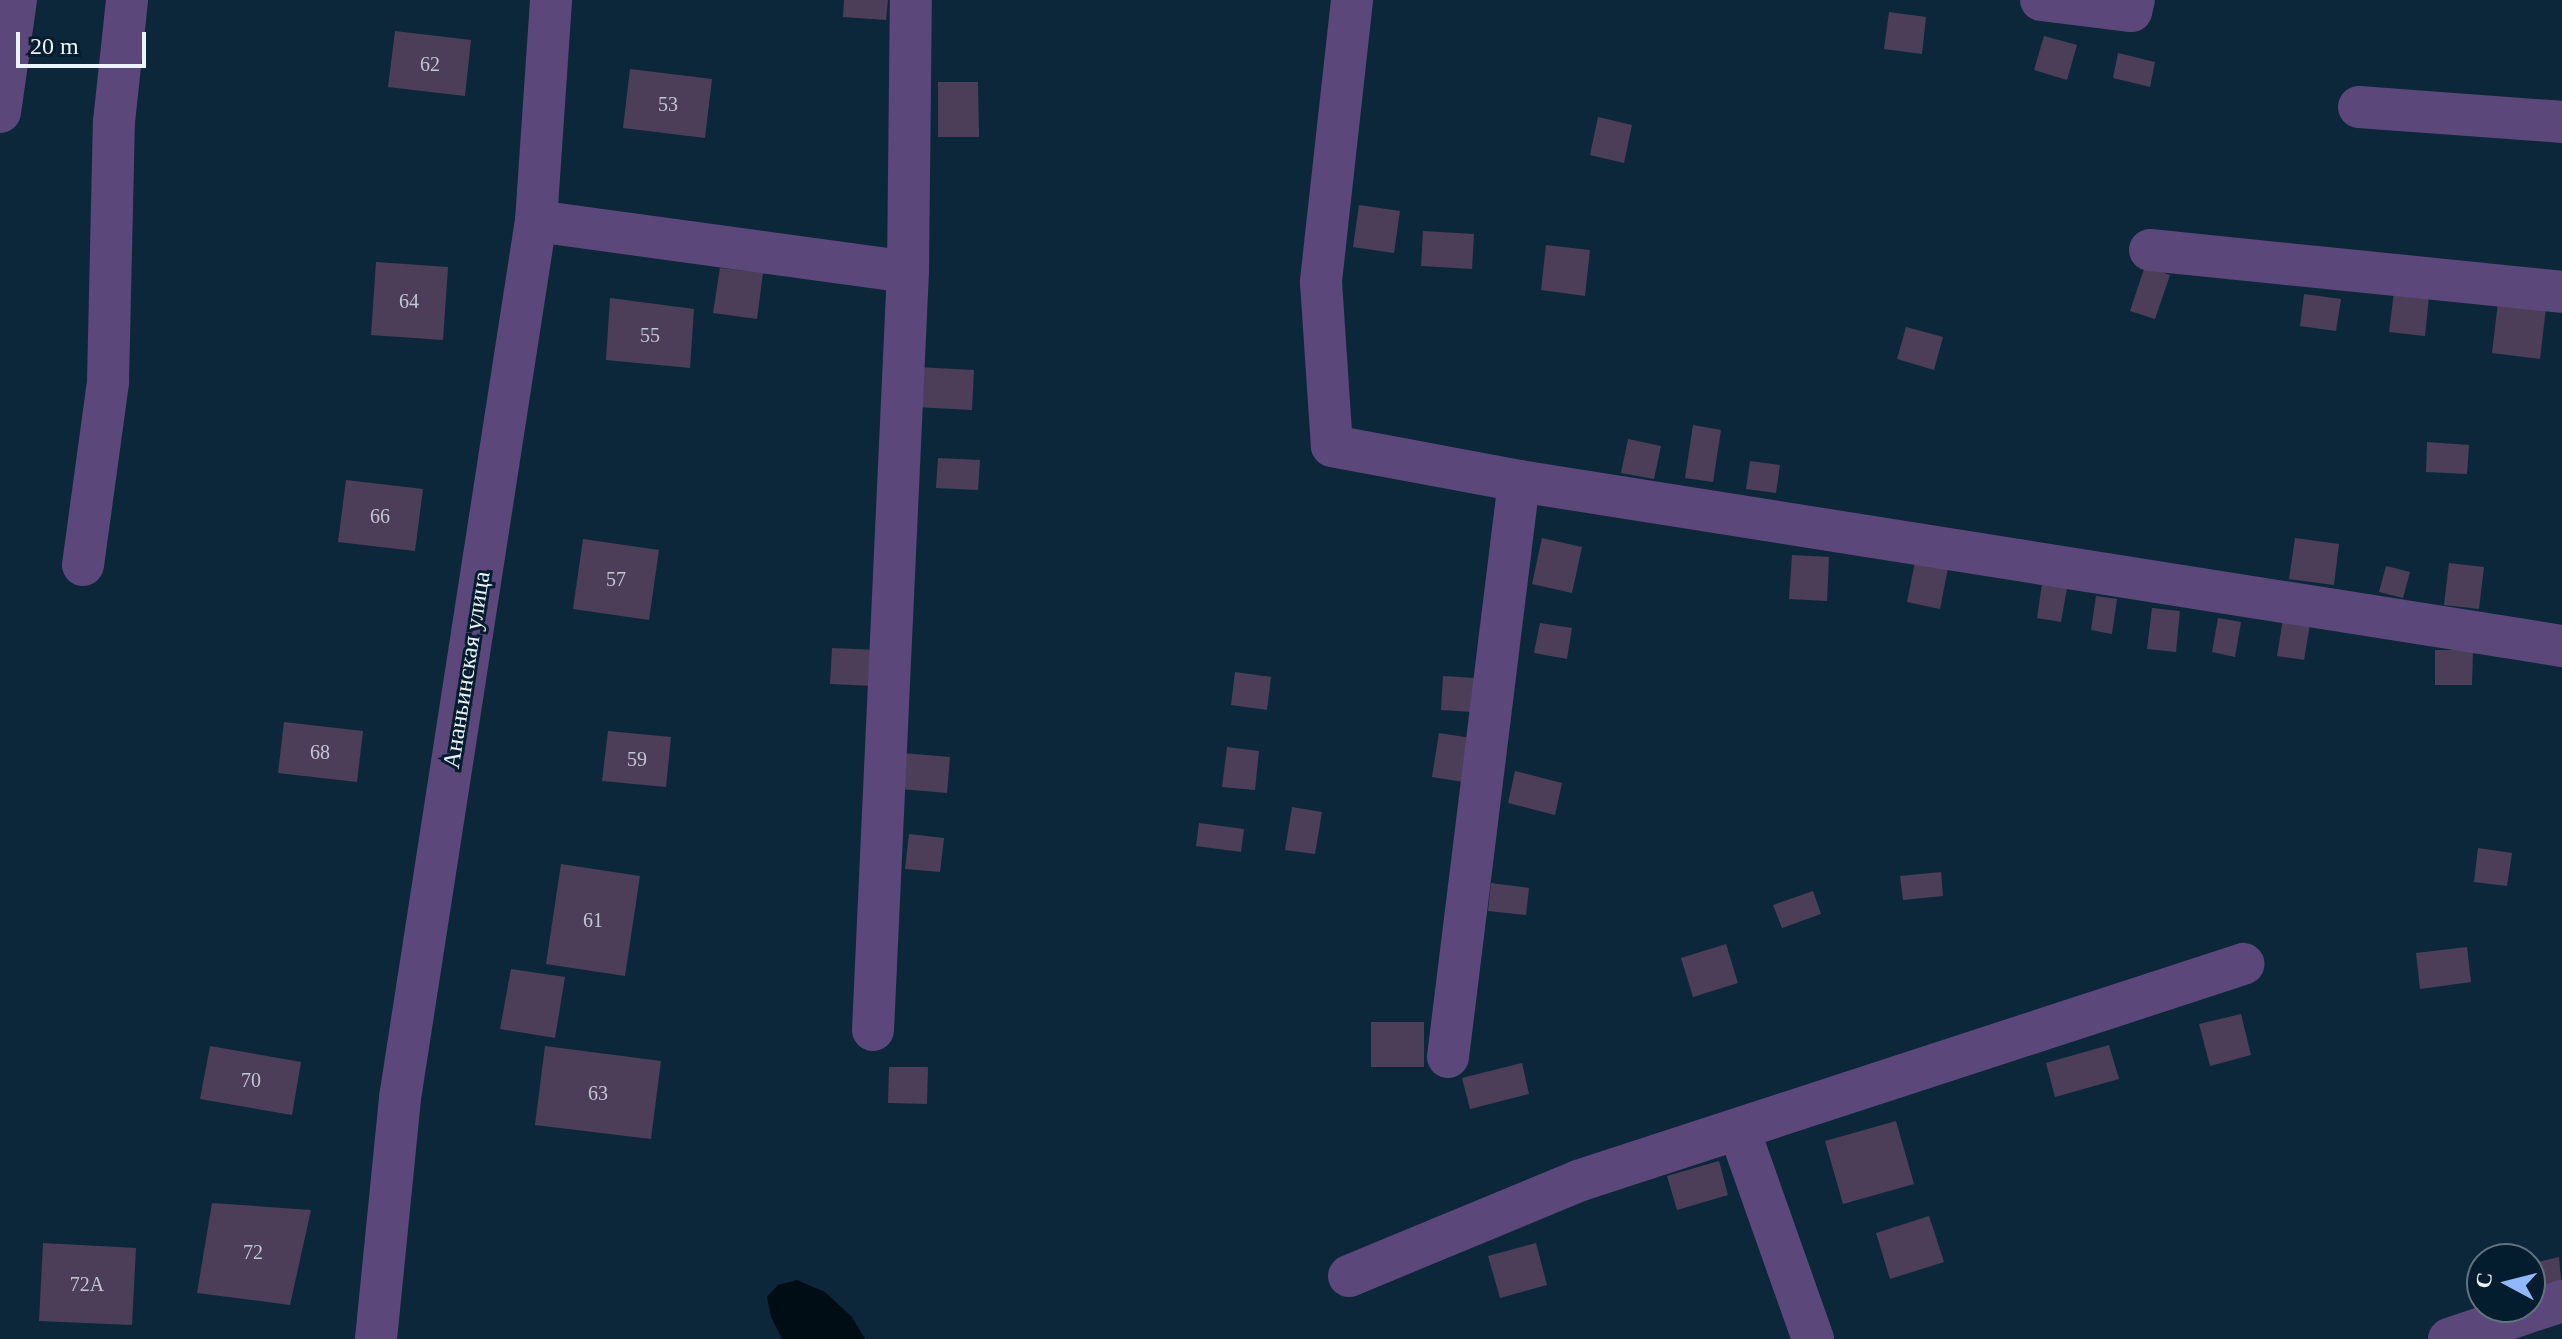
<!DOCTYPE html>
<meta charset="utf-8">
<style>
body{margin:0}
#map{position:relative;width:2562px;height:1339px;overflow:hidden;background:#0c273a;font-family:Georgia,serif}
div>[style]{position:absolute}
.water>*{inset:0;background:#010d14}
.building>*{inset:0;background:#4c3e59}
.minor>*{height:42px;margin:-21px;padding:0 21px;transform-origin:21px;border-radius:21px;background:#5c477a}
span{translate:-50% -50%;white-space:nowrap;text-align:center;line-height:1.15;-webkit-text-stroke:6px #031d2f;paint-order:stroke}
.number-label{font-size:20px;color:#c3c6d3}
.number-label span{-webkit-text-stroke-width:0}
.street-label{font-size:24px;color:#ebf4fc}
.north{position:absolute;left:2466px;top:1243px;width:80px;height:80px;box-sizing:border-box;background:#031d2f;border:2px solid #607381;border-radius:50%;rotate:277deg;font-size:22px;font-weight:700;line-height:32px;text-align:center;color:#ebf4fc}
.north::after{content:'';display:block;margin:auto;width:28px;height:36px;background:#91b8fd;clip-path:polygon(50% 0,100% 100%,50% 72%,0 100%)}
.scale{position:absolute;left:16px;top:32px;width:130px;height:36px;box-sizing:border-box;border:4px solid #ebf4fc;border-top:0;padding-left:10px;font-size:24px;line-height:28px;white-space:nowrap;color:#ebf4fc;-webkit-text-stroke:6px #031d2f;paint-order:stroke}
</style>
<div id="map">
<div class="water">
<i style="clip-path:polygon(797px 1280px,825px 1292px,852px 1317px,865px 1339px,782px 1339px,771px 1317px,767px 1297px,778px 1285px)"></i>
</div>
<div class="building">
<i style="clip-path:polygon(844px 0,888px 0,886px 20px,843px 17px)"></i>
<i style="clip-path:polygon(1889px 12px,1926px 17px,1922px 54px,1884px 49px)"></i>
<i style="clip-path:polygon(395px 31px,471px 40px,465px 96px,388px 87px)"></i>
<i style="clip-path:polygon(2044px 36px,2077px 45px,2067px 80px,2034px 70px)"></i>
<i style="clip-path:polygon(2118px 53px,2155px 62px,2150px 87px,2113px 78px)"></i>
<i style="clip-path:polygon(630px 69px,712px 79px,705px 138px,623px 128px)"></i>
<i style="clip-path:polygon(938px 82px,978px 82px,979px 137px,938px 137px)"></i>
<i style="clip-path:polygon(1598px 117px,1632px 125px,1624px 163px,1590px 155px)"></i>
<i style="clip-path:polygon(1359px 205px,1400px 211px,1394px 253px,1353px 247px)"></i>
<i style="clip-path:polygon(1423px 231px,1474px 234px,1472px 269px,1421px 266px)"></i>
<i style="clip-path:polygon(1546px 245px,1590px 250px,1585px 296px,1541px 290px)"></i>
<i style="clip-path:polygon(376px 262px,448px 267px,443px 340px,371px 335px)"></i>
<i style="clip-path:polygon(2145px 266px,2170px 275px,2155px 319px,2130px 311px)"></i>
<i style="clip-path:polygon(720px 268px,763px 273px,757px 319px,713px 313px)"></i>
<i style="clip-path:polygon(2394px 292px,2429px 296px,2425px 336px,2389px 332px)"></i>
<i style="clip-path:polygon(2304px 294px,2341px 299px,2336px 331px,2300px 326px)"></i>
<i style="clip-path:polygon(610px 298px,694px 309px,690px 368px,606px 360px)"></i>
<i style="clip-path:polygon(2498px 302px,2546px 308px,2540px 359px,2492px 353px)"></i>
<i style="clip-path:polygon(1906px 327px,1943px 337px,1934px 370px,1897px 359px)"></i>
<i style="clip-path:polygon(917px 367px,974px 370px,972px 410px,915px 407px)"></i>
<i style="clip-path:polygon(1693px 425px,1721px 430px,1713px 482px,1685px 478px)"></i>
<i style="clip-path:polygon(1628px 439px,1661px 446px,1654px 479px,1621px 473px)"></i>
<i style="clip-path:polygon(2427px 442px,2469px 445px,2467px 474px,2426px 472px)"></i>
<i style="clip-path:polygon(938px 458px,980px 460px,978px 490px,936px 488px)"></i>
<i style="clip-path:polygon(1750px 461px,1780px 465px,1776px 493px,1746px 489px)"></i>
<i style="clip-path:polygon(346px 480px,423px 489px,415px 551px,338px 542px)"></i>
<i style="clip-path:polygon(1542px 538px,1582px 547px,1572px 593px,1532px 584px)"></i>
<i style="clip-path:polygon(2295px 538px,2339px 544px,2334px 585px,2289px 579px)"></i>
<i style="clip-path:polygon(583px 539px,659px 550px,649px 620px,573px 609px)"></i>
<i style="clip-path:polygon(1792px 555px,1829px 557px,1827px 601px,1789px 599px)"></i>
<i style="clip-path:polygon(1915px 562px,1948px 568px,1940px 609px,1907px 602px)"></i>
<i style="clip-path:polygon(2449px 563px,2484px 567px,2479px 609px,2444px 605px)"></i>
<i style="clip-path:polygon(2386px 566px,2410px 572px,2403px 598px,2379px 592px)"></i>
<i style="clip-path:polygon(2042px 584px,2067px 588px,2061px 622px,2037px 618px)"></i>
<i style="clip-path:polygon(2096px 596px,2117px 599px,2112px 634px,2091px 630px)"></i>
<i style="clip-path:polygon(2152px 608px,2180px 611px,2176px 652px,2147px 649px)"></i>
<i style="clip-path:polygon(2218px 618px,2241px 622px,2235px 657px,2212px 652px)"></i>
<i style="clip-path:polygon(2283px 619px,2310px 624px,2304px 660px,2277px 656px)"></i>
<i style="clip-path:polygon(1540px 623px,1572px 628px,1567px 659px,1534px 653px)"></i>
<i style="clip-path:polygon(832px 648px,877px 650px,875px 686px,830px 684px)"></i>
<i style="clip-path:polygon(2435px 650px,2473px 650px,2472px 685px,2435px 685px)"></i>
<i style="clip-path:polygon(1235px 672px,1271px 677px,1267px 710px,1231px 705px)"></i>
<i style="clip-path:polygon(1443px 676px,1475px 678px,1472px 712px,1441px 710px)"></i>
<i style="clip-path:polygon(284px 722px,363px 731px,357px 782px,278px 773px)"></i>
<i style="clip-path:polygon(608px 731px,671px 737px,666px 787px,602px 781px)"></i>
<i style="clip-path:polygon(1439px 733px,1471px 738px,1464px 782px,1432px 777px)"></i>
<i style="clip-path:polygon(1227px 747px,1259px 751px,1255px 790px,1222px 787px)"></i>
<i style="clip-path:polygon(903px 753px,950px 757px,947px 793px,900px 789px)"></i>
<i style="clip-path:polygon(1515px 771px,1562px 783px,1555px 815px,1508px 803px)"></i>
<i style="clip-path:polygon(1292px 807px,1322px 812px,1315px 854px,1285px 850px)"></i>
<i style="clip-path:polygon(1199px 823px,1244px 829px,1241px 852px,1196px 846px)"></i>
<i style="clip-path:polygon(909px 834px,944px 838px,940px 872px,905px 869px)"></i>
<i style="clip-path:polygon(2478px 848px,2512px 853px,2507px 886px,2474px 882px)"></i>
<i style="clip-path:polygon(561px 864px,640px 876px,625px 976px,546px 964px)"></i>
<i style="clip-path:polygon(1941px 872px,1943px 896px,1903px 900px,1900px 876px)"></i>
<i style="clip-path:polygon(1491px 883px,1529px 888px,1526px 915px,1488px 911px)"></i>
<i style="clip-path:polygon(1813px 891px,1821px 914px,1782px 928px,1773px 905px)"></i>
<i style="clip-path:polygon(1726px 944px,1738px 983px,1693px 997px,1681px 958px)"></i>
<i style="clip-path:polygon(2467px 947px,2471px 982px,2420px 989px,2416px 953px)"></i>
<i style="clip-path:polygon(511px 969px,565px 977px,555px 1038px,500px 1029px)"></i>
<i style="clip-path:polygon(2241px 1014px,2251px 1055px,2210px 1066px,2199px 1024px)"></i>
<i style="clip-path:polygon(1371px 1022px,1424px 1022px,1424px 1067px,1371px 1067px)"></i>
<i style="clip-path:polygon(2109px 1045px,2119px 1079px,2055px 1097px,2046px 1063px)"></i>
<i style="clip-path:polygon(210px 1046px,301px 1062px,292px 1115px,200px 1099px)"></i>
<i style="clip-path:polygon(545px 1046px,661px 1061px,651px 1139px,535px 1125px)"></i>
<i style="clip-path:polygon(1522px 1063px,1529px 1094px,1470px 1109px,1462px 1078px)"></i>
<i style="clip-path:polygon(889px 1067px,928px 1067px,927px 1104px,888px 1103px)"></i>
<i style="clip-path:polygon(1896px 1121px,1914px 1184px,1843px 1204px,1825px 1141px)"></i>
<i style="clip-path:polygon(1719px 1161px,1728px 1195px,1677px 1210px,1667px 1176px)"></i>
<i style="clip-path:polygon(212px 1203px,311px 1210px,290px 1305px,197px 1293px)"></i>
<i style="clip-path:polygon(1929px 1216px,1944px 1262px,1890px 1279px,1876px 1233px)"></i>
<i style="clip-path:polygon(43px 1243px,136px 1248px,132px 1325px,39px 1321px)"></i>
<i style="clip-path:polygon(1536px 1243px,1547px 1285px,1500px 1298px,1488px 1256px)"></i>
<i style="clip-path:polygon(2559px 1257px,2562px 1289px,2530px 1297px,2530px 1264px)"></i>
</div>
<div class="minor">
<i style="left:1352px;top:0;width:284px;rotate:96.3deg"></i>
<i style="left:1321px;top:282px;width:164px;rotate:86.2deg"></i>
<i style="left:1332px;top:446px;width:190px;rotate:10.6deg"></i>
<i style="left:1519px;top:481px;width:1056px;rotate:8.99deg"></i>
<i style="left:2041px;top:0;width:91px;rotate:7deg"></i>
<i style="left:2131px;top:11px;width:11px;rotate:-75deg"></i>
<i style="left:2359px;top:107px;width:204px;rotate:4.2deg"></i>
<i style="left:0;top:112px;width:113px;rotate:-81.9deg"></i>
<i style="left:536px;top:221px;width:375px;rotate:7.8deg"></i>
<i style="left:2150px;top:250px;width:414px;rotate:5.8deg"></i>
<i style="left:83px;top:565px;width:185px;rotate:-82.2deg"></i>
<i style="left:108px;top:382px;width:260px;rotate:-88.7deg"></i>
<i style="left:114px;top:122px;width:123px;rotate:-83.9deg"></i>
<i style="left:873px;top:1030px;width:759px;rotate:-87.36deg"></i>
<i style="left:908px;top:272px;width:272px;rotate:-89.4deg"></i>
<i style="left:1448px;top:1057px;width:580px;rotate:-82.97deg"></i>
<i style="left:1739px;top:1130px;width:222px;rotate:70.5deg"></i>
<i style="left:1349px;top:1276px;width:248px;rotate:-22.5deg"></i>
<i style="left:1578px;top:1181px;width:700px;rotate:-18.07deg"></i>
<i style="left:376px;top:1339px;width:242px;rotate:-84.3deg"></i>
<i style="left:400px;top:1098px;width:887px;rotate:-81.19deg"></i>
<i style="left:536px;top:221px;width:222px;rotate:-86.1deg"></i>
<i style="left:2449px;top:1339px;width:119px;rotate:-18.6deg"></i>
</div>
<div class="number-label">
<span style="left:430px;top:64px">62</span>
<span style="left:668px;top:104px">53</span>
<span style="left:409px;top:301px">64</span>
<span style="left:650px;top:335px">55</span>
<span style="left:380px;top:516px">66</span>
<span style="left:616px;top:579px">57</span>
<span style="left:320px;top:752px">68</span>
<span style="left:637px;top:759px">59</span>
<span style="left:593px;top:920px">61</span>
<span style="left:251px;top:1080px">70</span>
<span style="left:598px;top:1093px">63</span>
<span style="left:253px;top:1252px">72</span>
<span style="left:87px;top:1284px">72А</span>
</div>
<div class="street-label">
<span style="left:467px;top:670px;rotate:-81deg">Ананьинская улица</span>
</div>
<div class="north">С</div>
<div class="scale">20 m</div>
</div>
